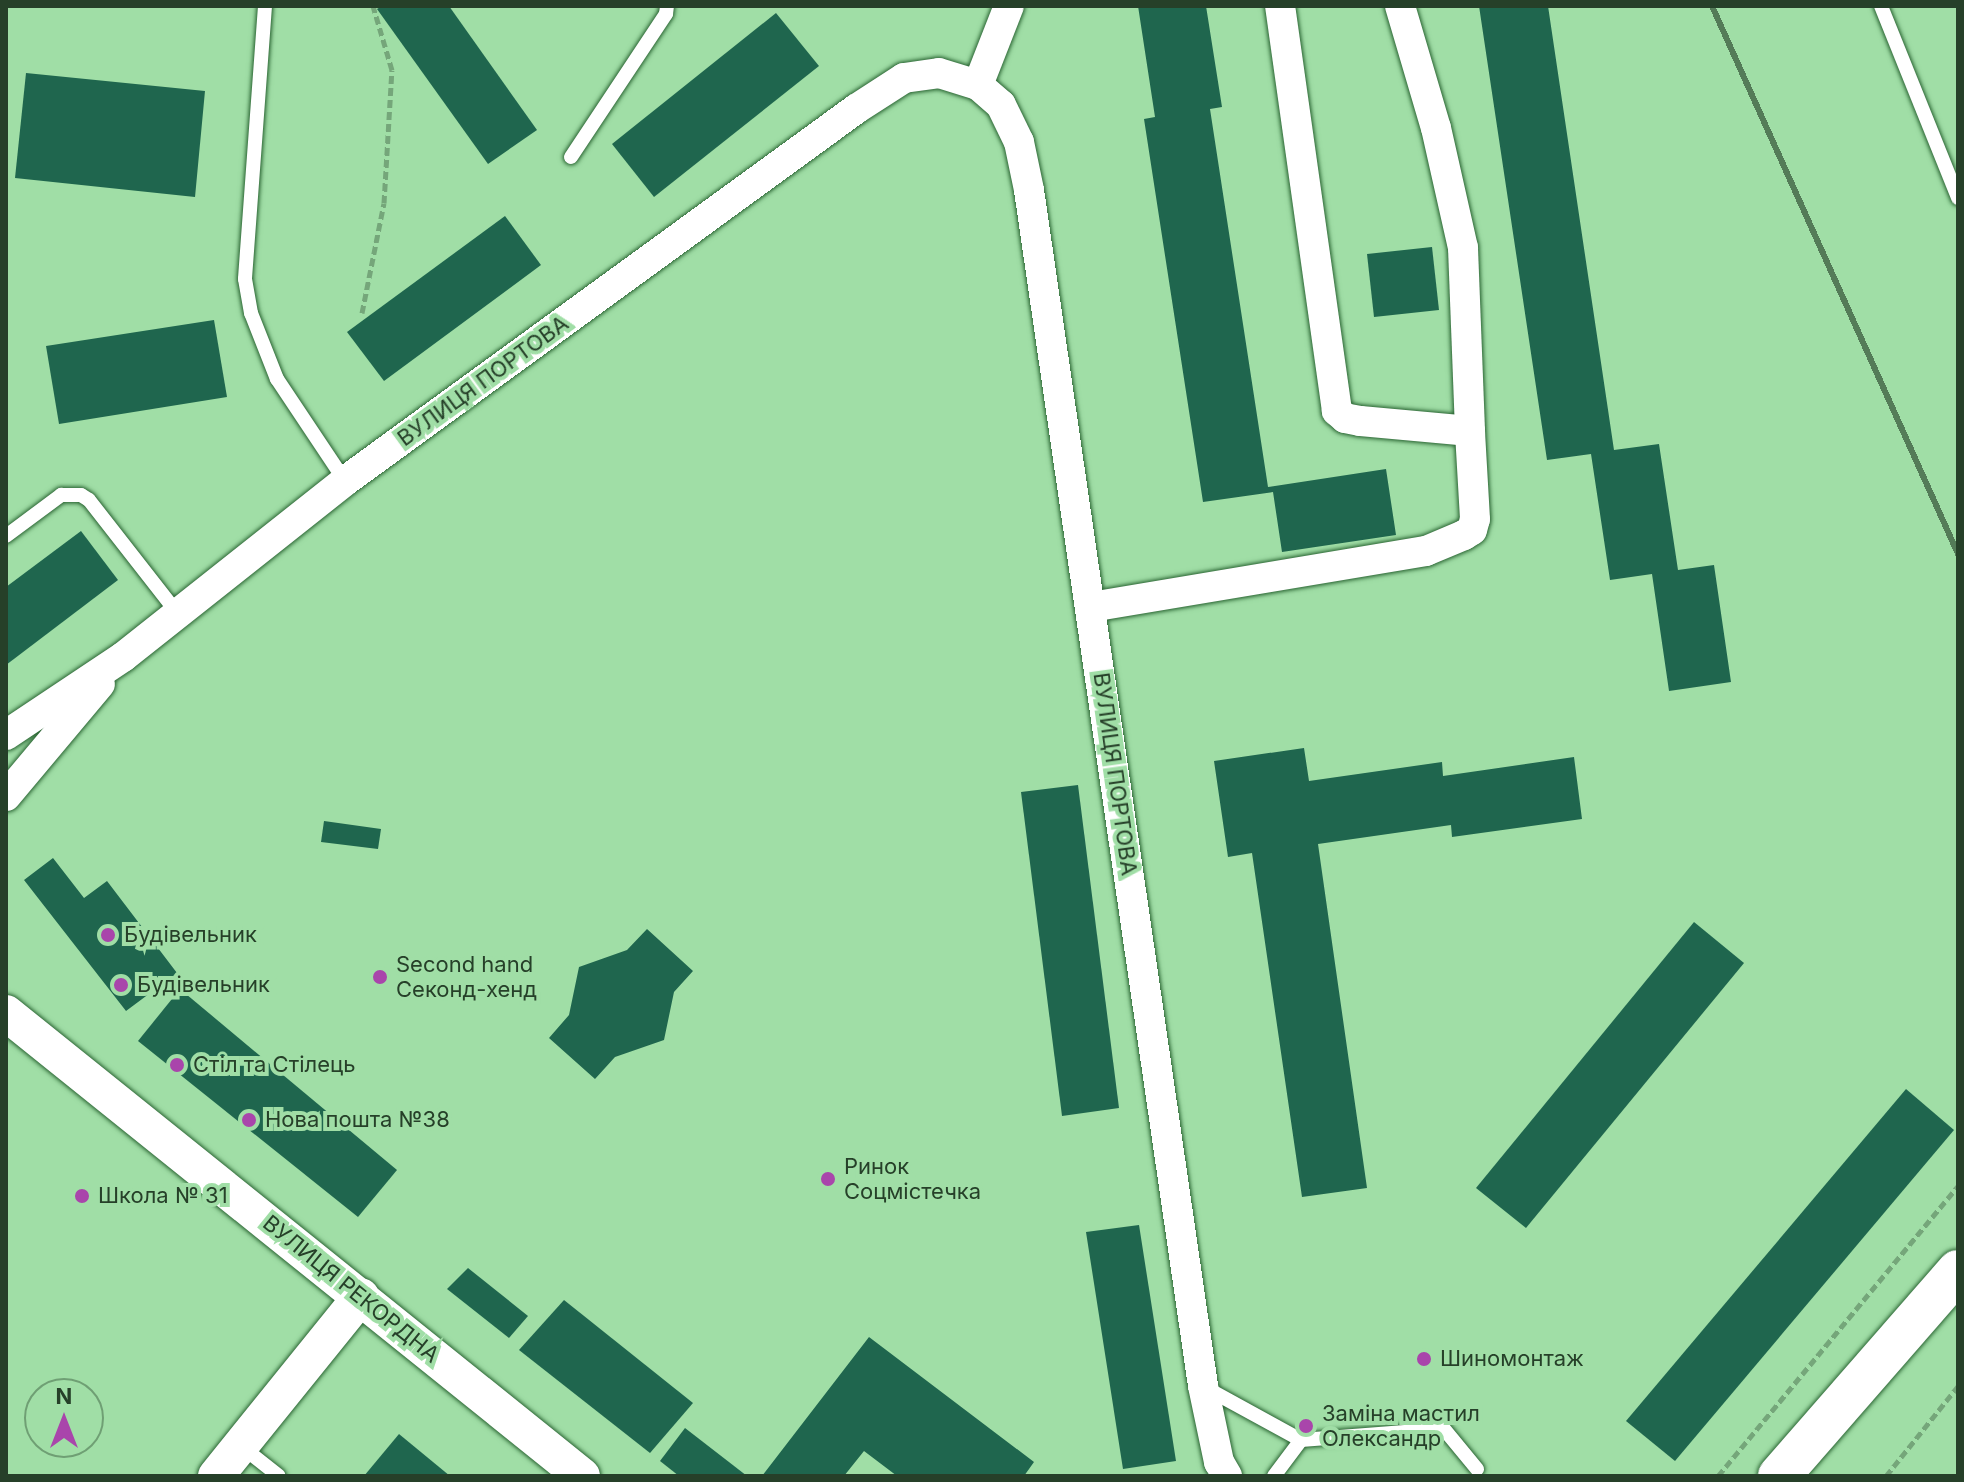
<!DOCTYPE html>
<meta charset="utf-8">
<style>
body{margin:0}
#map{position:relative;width:1964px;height:1482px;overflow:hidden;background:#a0dea6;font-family:Inter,sans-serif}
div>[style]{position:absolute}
.building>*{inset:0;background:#1f664e}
.path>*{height:5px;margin-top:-2.5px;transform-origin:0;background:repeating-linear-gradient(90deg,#75a67a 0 8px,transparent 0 12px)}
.roads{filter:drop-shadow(0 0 2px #2a6533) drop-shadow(0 0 2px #2a6533)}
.service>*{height:14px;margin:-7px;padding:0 7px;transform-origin:7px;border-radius:7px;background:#fff}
.minor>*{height:30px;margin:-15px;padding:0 15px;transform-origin:15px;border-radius:15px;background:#fff}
.tertiary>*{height:36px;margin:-18px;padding:0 18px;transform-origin:18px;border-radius:18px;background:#fff}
.secondary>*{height:42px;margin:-21px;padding:0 21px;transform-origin:21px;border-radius:21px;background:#fff}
.rail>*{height:6px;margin:-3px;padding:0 3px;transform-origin:3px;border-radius:3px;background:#547b58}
.dots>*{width:22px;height:22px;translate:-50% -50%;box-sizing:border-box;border:4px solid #a0dea6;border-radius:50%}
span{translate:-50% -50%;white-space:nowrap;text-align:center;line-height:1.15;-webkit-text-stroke:8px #a0dea6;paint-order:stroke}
.street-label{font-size:22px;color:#264029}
.poi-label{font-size:22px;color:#264029}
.left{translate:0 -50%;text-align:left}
.frame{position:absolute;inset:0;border:8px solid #264029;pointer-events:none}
.north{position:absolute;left:24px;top:1378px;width:80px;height:80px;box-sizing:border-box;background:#a0dea6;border:2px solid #6f9f74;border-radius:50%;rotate:0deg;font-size:22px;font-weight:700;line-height:32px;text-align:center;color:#264029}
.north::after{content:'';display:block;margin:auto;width:28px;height:36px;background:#a945ab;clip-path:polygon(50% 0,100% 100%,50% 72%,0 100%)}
</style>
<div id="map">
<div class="building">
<i style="clip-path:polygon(382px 6px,449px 6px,537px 130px,488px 164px,377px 9px)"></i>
<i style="clip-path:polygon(1138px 6px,1206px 6px,1222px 107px,1210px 109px,1268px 487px,1386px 469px,1396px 535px,1282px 552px,1273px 492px,1203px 502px,1144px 119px,1155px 117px)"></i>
<i style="clip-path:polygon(1479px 6px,1548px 6px,1614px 450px,1659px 444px,1678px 570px,1714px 565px,1731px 682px,1669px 691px,1652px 574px,1610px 580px,1591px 454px,1547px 460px)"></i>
<i style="clip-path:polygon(776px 13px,819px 66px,654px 197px,612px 144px)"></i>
<i style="clip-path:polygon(26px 73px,205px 91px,195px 197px,15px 178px)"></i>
<i style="clip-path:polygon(505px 216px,541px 265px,384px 381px,347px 332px)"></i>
<i style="clip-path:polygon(1432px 247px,1439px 310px,1374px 317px,1367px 254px)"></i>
<i style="clip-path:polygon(214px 320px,227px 397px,59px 424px,46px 346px)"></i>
<i style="clip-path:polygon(81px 531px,118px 580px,6px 665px,6px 587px)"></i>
<i style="clip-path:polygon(1304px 748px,1309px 781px,1442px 762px,1443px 776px,1574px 757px,1582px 819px,1452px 837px,1451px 825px,1318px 844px,1367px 1188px,1302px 1197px,1252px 853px,1228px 857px,1214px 761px)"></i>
<i style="clip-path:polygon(1078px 785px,1119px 1108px,1062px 1116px,1021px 792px)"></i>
<i style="clip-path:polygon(324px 821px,381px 829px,378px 849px,321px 842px)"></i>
<i style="clip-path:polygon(53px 858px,84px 898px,107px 881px,177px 973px,126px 1011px,24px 880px)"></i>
<i style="clip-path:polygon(1694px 922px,1744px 963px,1526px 1228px,1476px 1188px)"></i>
<i style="clip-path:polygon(647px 929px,693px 971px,674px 992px,664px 1040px,615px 1057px,595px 1079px,549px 1038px,569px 1015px,579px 967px,627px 950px)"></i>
<i style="clip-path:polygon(180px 989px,397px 1170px,358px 1217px,138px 1041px)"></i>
<i style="clip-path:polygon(1906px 1089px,1954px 1130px,1675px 1461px,1626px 1421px)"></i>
<i style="clip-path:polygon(1139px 1225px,1176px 1461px,1123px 1469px,1086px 1232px)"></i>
<i style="clip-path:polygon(468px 1268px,528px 1316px,509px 1338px,447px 1289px)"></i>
<i style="clip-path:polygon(564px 1300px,693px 1403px,650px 1453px,519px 1350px)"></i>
<i style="clip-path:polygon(869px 1337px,1034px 1462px,1024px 1476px,897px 1476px,864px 1451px,844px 1476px,762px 1476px)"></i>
<i style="clip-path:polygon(685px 1428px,747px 1476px,679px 1476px,660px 1461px)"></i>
<i style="clip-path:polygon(399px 1434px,450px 1476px,364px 1476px)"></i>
</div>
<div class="path">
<i style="left:362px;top:313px;width:112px;rotate:-78.7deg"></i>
<i style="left:384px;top:203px;width:133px;rotate:-86.6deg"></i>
<i style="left:392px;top:70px;width:67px;rotate:-106.5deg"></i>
<i style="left:1718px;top:1476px;width:376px;rotate:-50.4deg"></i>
<i style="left:1886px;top:1476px;width:115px;rotate:-51.3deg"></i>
</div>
<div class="roads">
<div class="service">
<i style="left:265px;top:6px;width:274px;rotate:94.2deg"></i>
<i style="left:245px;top:279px;width:35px;rotate:80deg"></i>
<i style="left:251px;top:313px;width:71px;rotate:68.5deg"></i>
<i style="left:277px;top:379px;width:123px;rotate:56.3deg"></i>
<i style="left:1881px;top:6px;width:207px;rotate:68.1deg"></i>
<i style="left:571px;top:157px;width:172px;rotate:-56.4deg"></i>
<i style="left:666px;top:14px;width:8px;rotate:-83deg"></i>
<i style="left:6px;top:536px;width:69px;rotate:-36.7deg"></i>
<i style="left:61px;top:495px;width:20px"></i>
<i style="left:81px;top:495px;width:9px;rotate:32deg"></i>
<i style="left:89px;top:500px;width:145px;rotate:52deg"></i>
<i style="left:1206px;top:1388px;width:108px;rotate:28.7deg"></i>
<i style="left:1301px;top:1440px;width:143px;rotate:-4.4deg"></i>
<i style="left:1444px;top:1429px;width:52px;rotate:50.5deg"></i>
<i style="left:241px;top:1446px;width:48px;rotate:38.3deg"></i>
<i style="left:1274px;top:1476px;width:45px;rotate:-53.1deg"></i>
</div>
<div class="minor">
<i style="left:1400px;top:6px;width:127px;rotate:73.6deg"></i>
<i style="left:1436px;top:128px;width:123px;rotate:77.3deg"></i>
<i style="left:1463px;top:248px;width:183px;rotate:87.8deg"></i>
<i style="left:978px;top:85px;width:85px;rotate:-68.6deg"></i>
<i style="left:1091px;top:607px;width:340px;rotate:-9.5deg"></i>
<i style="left:1426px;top:551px;width:41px;rotate:-22.8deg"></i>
<i style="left:1464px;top:535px;width:9px;rotate:-32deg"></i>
<i style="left:1472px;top:530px;width:11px;rotate:-75deg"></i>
<i style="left:1475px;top:519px;width:88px;rotate:-93.3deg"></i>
<i style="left:1470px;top:431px;width:110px;rotate:-174.8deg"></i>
<i style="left:1360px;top:421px;width:15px;rotate:-169deg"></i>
<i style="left:1345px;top:418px;width:11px;rotate:-139deg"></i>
<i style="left:1337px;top:411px;width:409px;rotate:-98deg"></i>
<i style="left:6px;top:735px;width:141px;rotate:-33.7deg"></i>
<i style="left:123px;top:657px;width:283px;rotate:-38.4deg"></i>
<i style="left:345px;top:481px;width:632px;rotate:-36.05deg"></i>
<i style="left:856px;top:109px;width:57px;rotate:-32.9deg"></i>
<i style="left:904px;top:78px;width:35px;rotate:-8deg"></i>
<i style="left:939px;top:73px;width:41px;rotate:17.1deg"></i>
<i style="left:978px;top:85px;width:30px;rotate:41deg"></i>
<i style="left:1001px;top:105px;width:41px;rotate:64.1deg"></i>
<i style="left:1019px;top:142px;width:49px;rotate:78.2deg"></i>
<i style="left:1029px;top:190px;width:1209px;rotate:81.72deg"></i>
<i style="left:1203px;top:1386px;width:78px;rotate:78.1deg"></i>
<i style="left:1219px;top:1462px;width:16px;rotate:60deg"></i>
<i style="left:6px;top:796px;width:146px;rotate:-50deg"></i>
</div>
<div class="tertiary">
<i style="left:6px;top:1013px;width:739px;rotate:38.79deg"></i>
<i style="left:216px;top:1476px;width:231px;rotate:-51.1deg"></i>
</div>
<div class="secondary">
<i style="left:1779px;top:1476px;width:272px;rotate:-48.9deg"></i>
</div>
</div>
<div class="rail">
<i style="left:1712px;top:6px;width:601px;rotate:65.82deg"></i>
</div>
<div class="dots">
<i style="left:108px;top:935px;background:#a945ab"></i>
<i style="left:380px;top:977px;background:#a945ab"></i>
<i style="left:121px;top:985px;background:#a945ab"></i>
<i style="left:177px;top:1065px;background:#a945ab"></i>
<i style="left:249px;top:1120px;background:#a945ab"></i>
<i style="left:828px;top:1179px;background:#a945ab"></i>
<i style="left:82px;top:1196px;background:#a945ab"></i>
<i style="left:1424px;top:1359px;background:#a945ab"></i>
<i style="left:1306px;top:1426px;background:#a945ab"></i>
</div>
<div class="street-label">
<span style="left:483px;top:381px;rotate:-36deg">ВУЛИЦЯ ПОРТОВА</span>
<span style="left:1115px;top:774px;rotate:82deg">ВУЛИЦЯ ПОРТОВА</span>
<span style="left:351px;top:1289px;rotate:39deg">ВУЛИЦЯ РЕКОРДНА</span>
</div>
<div class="poi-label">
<span class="left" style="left:124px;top:935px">Будівельник</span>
<span class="left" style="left:396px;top:977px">Second hand<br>Секонд-хенд</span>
<span class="left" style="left:137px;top:985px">Будiвельник</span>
<span class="left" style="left:193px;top:1065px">Стіл та Стілець</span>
<span class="left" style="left:265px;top:1120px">Нова пошта №38</span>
<span class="left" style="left:844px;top:1179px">Ринок<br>Соцмістечка</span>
<span class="left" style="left:98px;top:1196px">Школа № 31</span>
<span class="left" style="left:1440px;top:1359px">Шиномонтаж</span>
<span class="left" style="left:1322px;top:1426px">Заміна мастил<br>Олександр</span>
</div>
<div class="frame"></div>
<div class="north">N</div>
</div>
